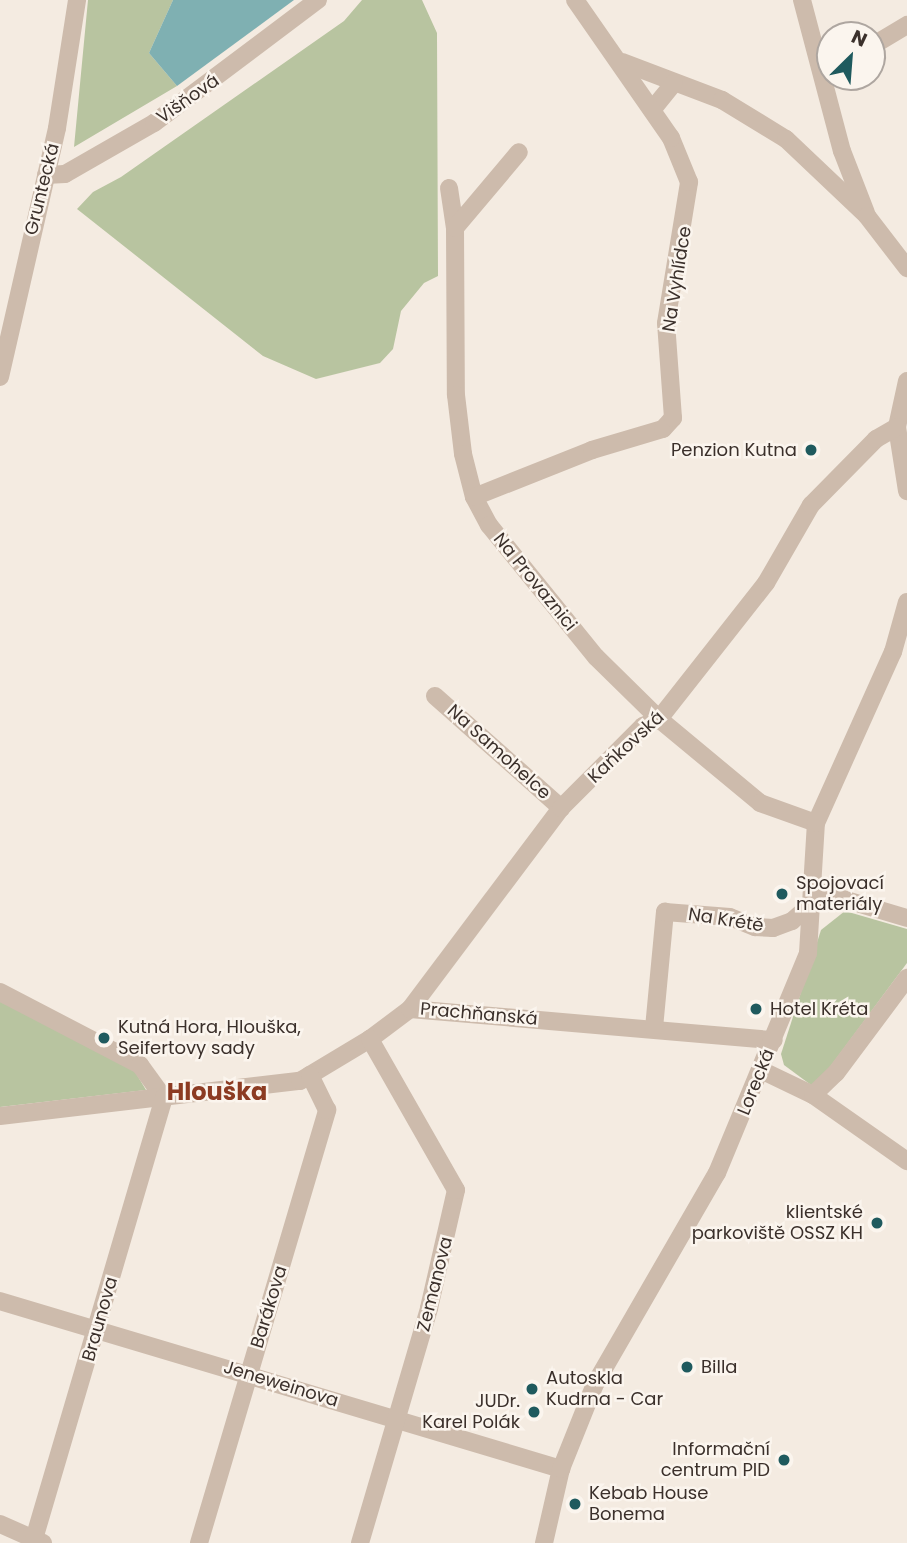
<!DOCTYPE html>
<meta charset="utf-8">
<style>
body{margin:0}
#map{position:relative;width:907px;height:1543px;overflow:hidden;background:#f4ebe1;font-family:Poppins,sans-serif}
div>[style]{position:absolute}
.green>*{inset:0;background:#b8c4a0}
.water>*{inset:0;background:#7fb0b2}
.minor>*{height:18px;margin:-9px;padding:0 9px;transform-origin:9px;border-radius:9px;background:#cdbbac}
.dots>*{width:19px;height:19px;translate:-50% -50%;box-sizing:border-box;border:4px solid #fbf5ee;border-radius:50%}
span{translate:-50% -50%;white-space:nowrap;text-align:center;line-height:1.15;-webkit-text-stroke:5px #fbf5ee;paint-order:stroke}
.street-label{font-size:18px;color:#3b302b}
.poi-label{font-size:18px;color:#3b302b}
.right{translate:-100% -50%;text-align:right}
.left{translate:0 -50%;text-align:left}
.district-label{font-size:24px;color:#8c3b22;font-weight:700}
.north{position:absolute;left:816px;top:21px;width:70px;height:70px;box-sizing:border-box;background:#fbf5ee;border:2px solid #aea6a0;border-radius:50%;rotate:25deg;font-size:19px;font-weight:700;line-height:28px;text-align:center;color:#3b302b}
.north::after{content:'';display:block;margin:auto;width:24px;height:32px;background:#1f5a5e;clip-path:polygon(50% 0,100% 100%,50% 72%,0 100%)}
</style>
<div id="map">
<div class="green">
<i style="clip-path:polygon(88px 0,173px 0,149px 53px,177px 86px,74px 147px)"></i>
<i style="clip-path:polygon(362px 0,422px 0,437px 33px,438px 276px,424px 283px,401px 311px,393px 349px,380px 363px,316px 379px,263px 356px,77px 209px,93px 192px,121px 177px,344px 21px)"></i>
<i style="clip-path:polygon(845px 911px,907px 929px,907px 963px,816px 1086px,811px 1085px,784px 1065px,781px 1054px,821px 930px)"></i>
<i style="clip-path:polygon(0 1001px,134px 1070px,146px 1090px,0 1107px)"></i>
</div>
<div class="water">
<i style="clip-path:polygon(173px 0,294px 0,177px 86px,149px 53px)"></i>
</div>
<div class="minor">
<i style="left:802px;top:0;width:156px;rotate:75.2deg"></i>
<i style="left:842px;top:151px;width:66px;rotate:68.8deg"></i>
<i style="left:872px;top:46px;width:41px;rotate:-31deg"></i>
<i style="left:622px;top:62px;width:107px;rotate:20.8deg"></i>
<i style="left:722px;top:100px;width:75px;rotate:31.4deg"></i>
<i style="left:786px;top:139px;width:112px;rotate:43.5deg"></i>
<i style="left:867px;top:216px;width:66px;rotate:52.4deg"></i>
<i style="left:652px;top:110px;width:35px;rotate:-51deg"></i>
<i style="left:46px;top:175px;width:19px;rotate:-3deg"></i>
<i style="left:65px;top:174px;width:103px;rotate:-29.8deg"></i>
<i style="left:154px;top:123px;width:205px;rotate:-36.9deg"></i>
<i style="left:449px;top:188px;width:40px;rotate:81.5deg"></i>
<i style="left:455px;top:228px;width:167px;rotate:89.7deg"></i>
<i style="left:456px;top:395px;width:59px;rotate:83.2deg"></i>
<i style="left:463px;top:454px;width:44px;rotate:75.7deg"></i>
<i style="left:474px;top:497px;width:32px;rotate:62deg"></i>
<i style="left:489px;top:525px;width:170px;rotate:51deg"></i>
<i style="left:596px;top:657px;width:88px;rotate:44.5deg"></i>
<i style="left:659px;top:719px;width:131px;rotate:39.7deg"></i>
<i style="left:760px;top:803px;width:59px;rotate:19.7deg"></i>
<i style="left:455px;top:228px;width:99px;rotate:-49.9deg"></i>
<i style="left:0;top:377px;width:255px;rotate:-77.1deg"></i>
<i style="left:57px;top:128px;width:130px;rotate:-81.1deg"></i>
<i style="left:907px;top:381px;width:47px;rotate:102.3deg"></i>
<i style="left:897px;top:427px;width:65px;rotate:81.1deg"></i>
<i style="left:474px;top:497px;width:127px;rotate:-21.7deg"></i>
<i style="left:592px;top:450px;width:74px;rotate:-16.5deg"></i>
<i style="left:663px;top:429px;width:15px;rotate:-48deg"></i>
<i style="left:673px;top:418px;width:95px;rotate:-94.2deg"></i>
<i style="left:666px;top:323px;width:143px;rotate:-80.7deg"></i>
<i style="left:689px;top:182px;width:48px;rotate:-112.2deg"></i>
<i style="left:671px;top:138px;width:168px;rotate:-124.8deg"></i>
<i style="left:435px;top:696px;width:169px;rotate:41.6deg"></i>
<i style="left:813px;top:890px;width:98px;rotate:16.6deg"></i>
<i style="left:0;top:992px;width:158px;rotate:27.5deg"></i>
<i style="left:140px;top:1065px;width:41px;rotate:54deg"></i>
<i style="left:410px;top:1009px;width:365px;rotate:4.9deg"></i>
<i style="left:654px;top:1028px;width:117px;rotate:-84.6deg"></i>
<i style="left:665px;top:912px;width:65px;rotate:4.4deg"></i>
<i style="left:730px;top:917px;width:27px;rotate:22deg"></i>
<i style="left:755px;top:927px;width:18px;rotate:3deg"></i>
<i style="left:773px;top:928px;width:20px;rotate:-20deg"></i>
<i style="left:792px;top:921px;width:28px;rotate:-41deg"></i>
<i style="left:761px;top:1070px;width:58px;rotate:25.7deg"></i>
<i style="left:813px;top:1095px;width:115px;rotate:35.1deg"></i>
<i style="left:813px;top:1095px;width:32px;rotate:-44deg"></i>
<i style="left:836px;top:1073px;width:119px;rotate:-53.2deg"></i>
<i style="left:0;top:1116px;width:302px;rotate:-6.7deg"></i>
<i style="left:300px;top:1081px;width:82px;rotate:-31deg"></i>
<i style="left:370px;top:1039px;width:50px;rotate:-36.9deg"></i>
<i style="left:410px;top:1009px;width:251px;rotate:-53.1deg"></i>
<i style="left:561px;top:808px;width:116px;rotate:-45deg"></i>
<i style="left:643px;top:726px;width:17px;rotate:-24deg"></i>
<i style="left:659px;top:719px;width:173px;rotate:-51.8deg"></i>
<i style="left:766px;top:583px;width:90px;rotate:-60deg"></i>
<i style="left:811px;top:505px;width:93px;rotate:-45.4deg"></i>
<i style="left:876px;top:439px;width:24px;rotate:-30deg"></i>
<i style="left:0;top:1301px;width:586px;rotate:16.67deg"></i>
<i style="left:0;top:1524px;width:47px;rotate:23.8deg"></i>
<i style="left:34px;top:1539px;width:460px;rotate:-73.6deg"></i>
<i style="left:199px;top:1543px;width:452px;rotate:-73.5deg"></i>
<i style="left:327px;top:1110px;width:39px;rotate:-116deg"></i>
<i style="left:360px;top:1543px;width:245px;rotate:-73.6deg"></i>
<i style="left:429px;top:1308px;width:121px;rotate:-77.1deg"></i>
<i style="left:456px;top:1190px;width:174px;rotate:-119.7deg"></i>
<i style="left:544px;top:1543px;width:76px;rotate:-77.1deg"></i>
<i style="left:561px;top:1469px;width:92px;rotate:-68.2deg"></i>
<i style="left:595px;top:1384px;width:244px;rotate:-60deg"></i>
<i style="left:717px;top:1173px;width:238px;rotate:-67.5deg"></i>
<i style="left:808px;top:953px;width:130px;rotate:-86.5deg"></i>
<i style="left:816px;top:823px;width:188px;rotate:-65.8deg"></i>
<i style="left:893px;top:652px;width:52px;rotate:-74.4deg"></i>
</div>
<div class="dots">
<i style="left:811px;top:450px;background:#1f5a5e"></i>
<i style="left:782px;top:894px;background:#1f5a5e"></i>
<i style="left:756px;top:1009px;background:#1f5a5e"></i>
<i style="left:104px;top:1038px;background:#1f5a5e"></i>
<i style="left:877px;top:1223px;background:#1f5a5e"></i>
<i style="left:687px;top:1367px;background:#1f5a5e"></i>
<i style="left:532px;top:1389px;background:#1f5a5e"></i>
<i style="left:534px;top:1412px;background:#1f5a5e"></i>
<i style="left:784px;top:1460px;background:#1f5a5e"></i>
<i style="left:575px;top:1504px;background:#1f5a5e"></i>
</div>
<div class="street-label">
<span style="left:188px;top:99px;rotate:-35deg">Višňová</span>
<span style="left:42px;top:189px;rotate:-76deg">Gruntecká</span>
<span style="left:677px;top:279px;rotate:-81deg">Na Vyhlídce</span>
<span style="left:535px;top:582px;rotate:51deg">Na Provaznici</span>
<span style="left:626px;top:747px;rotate:-43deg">Kaňkovská</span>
<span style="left:499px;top:752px;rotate:42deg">Na Samohelce</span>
<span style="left:726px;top:920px;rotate:9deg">Na Krétě</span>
<span style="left:479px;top:1014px;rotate:5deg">Prachňanská</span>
<span style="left:756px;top:1082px;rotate:-68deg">Lorecká</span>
<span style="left:435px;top:1284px;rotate:-76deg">Zemanova</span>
<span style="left:269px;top:1307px;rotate:-73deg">Barákova</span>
<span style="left:100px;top:1319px;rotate:-74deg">Braunova</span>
<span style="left:281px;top:1384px;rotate:17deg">Jeneweinova</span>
</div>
<div class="poi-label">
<span class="right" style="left:797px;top:450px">Penzion Kutna</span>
<span class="left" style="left:796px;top:894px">Spojovací<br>materiály</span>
<span class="left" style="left:770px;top:1009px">Hotel Kréta</span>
<span class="left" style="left:118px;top:1038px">Kutná Hora, Hlouška,<br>Seifertovy sady</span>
<span class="right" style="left:863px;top:1223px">klientské<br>parkoviště OSSZ KH</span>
<span class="left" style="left:701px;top:1367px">Billa</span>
<span class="left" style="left:546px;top:1389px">Autoskla<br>Kudrna - Car</span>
<span class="right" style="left:520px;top:1412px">JUDr.<br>Karel Polák</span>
<span class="right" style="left:770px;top:1460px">Informační<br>centrum PID</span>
<span class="left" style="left:589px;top:1504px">Kebab House<br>Bonema</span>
</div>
<div class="district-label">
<span style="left:217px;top:1092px">Hlouška</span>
</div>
<div class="north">N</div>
</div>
